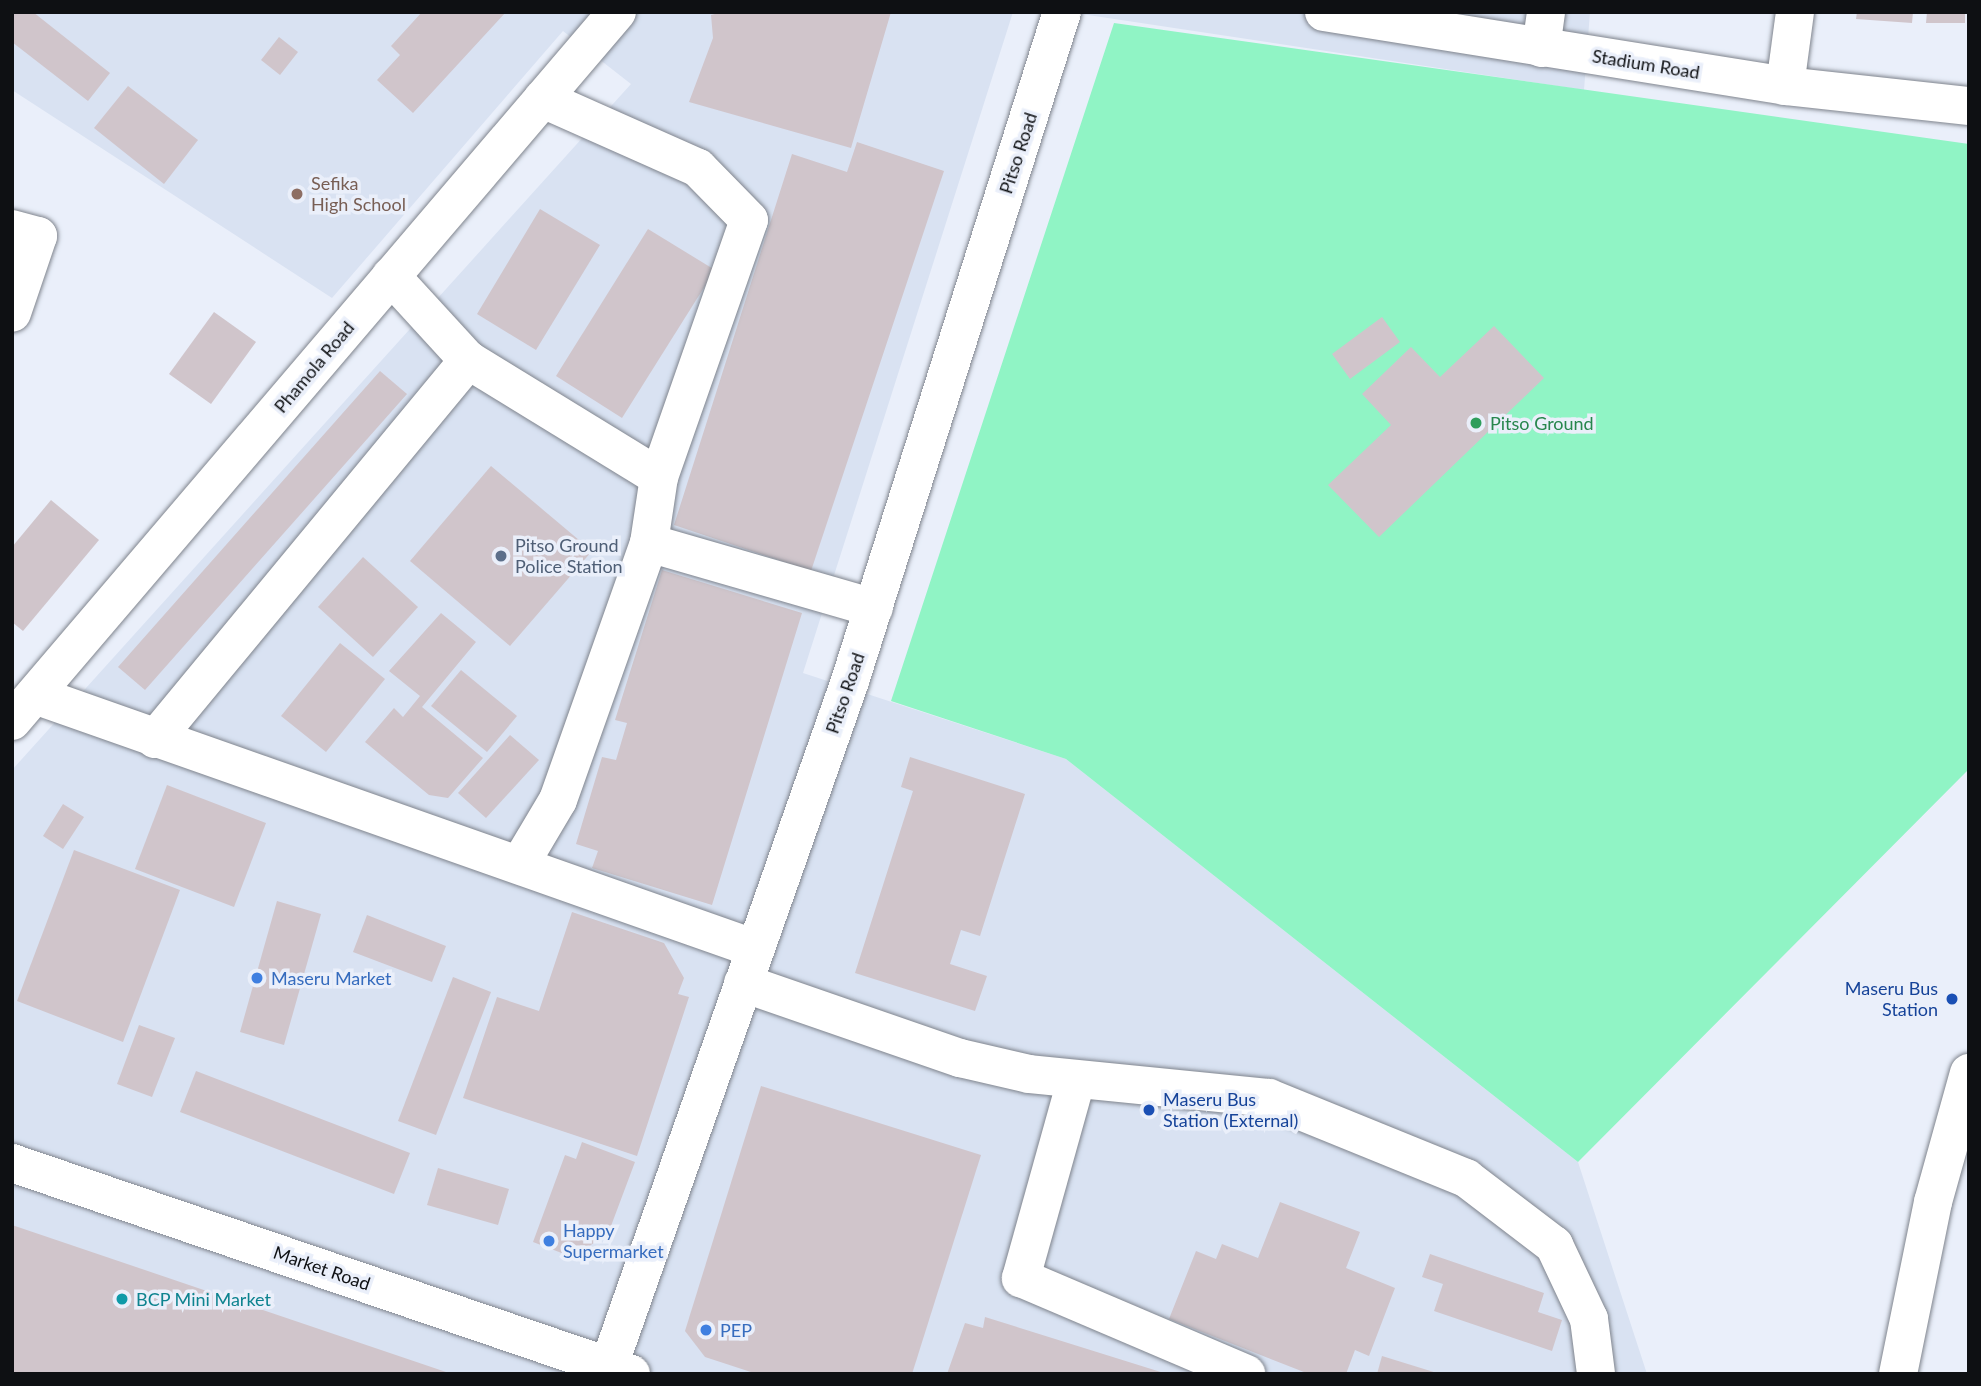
<!DOCTYPE html>
<style>
body{margin:0}
#map{position:relative;width:1981px;height:1386px;overflow:hidden;background:#eaeffa;font-family:Lato,sans-serif}
div>[style]{position:absolute}
.built>*{inset:0;background:#d9e2f2}
.green>*{inset:0;background:#90f4c5}
.building>*{inset:0;background:#d0c5cb}
.roads{filter:drop-shadow(0 0 2px #7f848d) drop-shadow(0 0 2px #7f848d)}
.minor>*{height:38px;margin:-19px;padding:0 19px;transform-origin:19px;border-radius:19px;background:#fff}
.dots>*{width:19px;height:19px;translate:-50% -50%;box-sizing:border-box;border:4px solid #eaeffa;border-radius:50%}
span{translate:-50% -50%;white-space:nowrap;text-align:center;line-height:1.15;-webkit-text-stroke:7px #eaeffa;paint-order:stroke}
.street-label{font-size:18px;color:#0e1013}
.education-label{font-size:18px;color:#785e54}
.left{translate:0 -50%;text-align:left}
.leisure-label{font-size:18px;color:#27864d}
.service-label{font-size:18px;color:#4e5e75}
.shop-label{font-size:18px;color:#366cbe}
.transit-label{font-size:18px;color:#164399}
.right{translate:-100% -50%;text-align:right}
.culture-label{font-size:18px;color:#0d838f}
.frame{position:absolute;inset:0;border:14px solid #0e1013;pointer-events:none}
</style>
<div id="map">
<div class="built">
<i style="clip-path:polygon(12px 12px,1013px 12px,803px 673px,1066px 759px,1578px 1162px,1647px 1374px,12px 1374px,12px 770px,631px 84px,563px 31px,332px 298px,12px 90px)"></i>
<i style="clip-path:polygon(1068px 12px,1590px 12px,1584px 90px)"></i>
</div>
<div class="green">
<i style="clip-path:polygon(1114px 23px,1969px 144px,1969px 769px,1578px 1162px,1066px 759px,891px 701px)"></i>
</div>
<div class="building">
<i style="clip-path:polygon(12px 12px,33px 12px,110px 73px,88px 101px,12px 42px)"></i>
<i style="clip-path:polygon(422px 12px,506px 12px,413px 113px,377px 80px,400px 55px,391px 46px)"></i>
<i style="clip-path:polygon(722px 12px,891px 12px,851px 148px,689px 102px,713px 38px,711px 15px)"></i>
<i style="clip-path:polygon(1857px 12px,1913px 12px,1912px 23px,1856px 19px)"></i>
<i style="clip-path:polygon(1927px 12px,1965px 12px,1965px 23px,1926px 23px)"></i>
<i style="clip-path:polygon(279px 37px,298px 52px,280px 75px,261px 60px)"></i>
<i style="clip-path:polygon(128px 86px,198px 140px,164px 184px,94px 128px)"></i>
<i style="clip-path:polygon(857px 142px,944px 171px,811px 571px,674px 525px,792px 154px,847px 172px)"></i>
<i style="clip-path:polygon(540px 209px,600px 245px,536px 350px,477px 314px)"></i>
<i style="clip-path:polygon(648px 229px,715px 270px,622px 418px,556px 376px)"></i>
<i style="clip-path:polygon(214px 312px,256px 342px,211px 404px,169px 374px)"></i>
<i style="clip-path:polygon(1382px 317px,1400px 342px,1350px 379px,1332px 354px)"></i>
<i style="clip-path:polygon(1494px 326px,1544px 378px,1379px 537px,1328px 485px,1391px 425px,1362px 394px,1411px 347px,1440px 377px)"></i>
<i style="clip-path:polygon(380px 371px,407px 394px,145px 690px,118px 667px)"></i>
<i style="clip-path:polygon(491px 466px,592px 551px,510px 646px,410px 561px)"></i>
<i style="clip-path:polygon(51px 500px,99px 540px,23px 631px,12px 622px,12px 547px)"></i>
<i style="clip-path:polygon(363px 557px,418px 607px,373px 657px,318px 607px)"></i>
<i style="clip-path:polygon(662px 570px,802px 613px,712px 905px,592px 868px,598px 851px,576px 844px,602px 757px,616px 760px,627px 723px,615px 720px)"></i>
<i style="clip-path:polygon(441px 613px,476px 642px,422px 707px,483px 758px,448px 798px,429px 795px,365px 742px,394px 708px,403px 717px,420px 696px,389px 671px)"></i>
<i style="clip-path:polygon(340px 643px,385px 679px,326px 752px,281px 716px)"></i>
<i style="clip-path:polygon(461px 670px,517px 716px,487px 752px,431px 706px)"></i>
<i style="clip-path:polygon(510px 735px,539px 760px,486px 818px,458px 793px)"></i>
<i style="clip-path:polygon(910px 757px,1025px 794px,980px 936px,961px 930px,950px 964px,987px 976px,975px 1011px,855px 973px,913px 791px,901px 787px)"></i>
<i style="clip-path:polygon(167px 785px,266px 823px,234px 907px,135px 869px)"></i>
<i style="clip-path:polygon(63px 804px,84px 817px,63px 849px,43px 836px)"></i>
<i style="clip-path:polygon(74px 850px,180px 890px,123px 1042px,17px 1001px)"></i>
<i style="clip-path:polygon(277px 901px,321px 914px,284px 1045px,240px 1032px)"></i>
<i style="clip-path:polygon(572px 912px,664px 943px,684px 978px,678px 994px,689px 997px,637px 1156px,463px 1098px,497px 997px,539px 1011px)"></i>
<i style="clip-path:polygon(367px 915px,446px 946px,432px 982px,353px 952px)"></i>
<i style="clip-path:polygon(453px 977px,491px 992px,436px 1135px,398px 1121px)"></i>
<i style="clip-path:polygon(139px 1025px,175px 1038px,152px 1097px,117px 1084px)"></i>
<i style="clip-path:polygon(196px 1071px,410px 1153px,394px 1194px,180px 1112px)"></i>
<i style="clip-path:polygon(761px 1086px,981px 1155px,912px 1374px,757px 1374px,705px 1357px,685px 1331px)"></i>
<i style="clip-path:polygon(582px 1142px,635px 1162px,608px 1234px,572px 1257px,533px 1242px,565px 1155px,576px 1159px)"></i>
<i style="clip-path:polygon(438px 1168px,509px 1189px,498px 1225px,427px 1205px)"></i>
<i style="clip-path:polygon(1280px 1202px,1360px 1232px,1346px 1268px,1395px 1288px,1369px 1356px,1355px 1350px,1346px 1374px,1309px 1374px,1169px 1319px,1196px 1251px,1216px 1259px,1222px 1244px,1258px 1258px)"></i>
<i style="clip-path:polygon(12px 1225px,449px 1373px,449px 1374px,12px 1374px)"></i>
<i style="clip-path:polygon(1430px 1254px,1544px 1293px,1538px 1312px,1562px 1320px,1552px 1351px,1434px 1311px,1443px 1284px,1422px 1277px)"></i>
<i style="clip-path:polygon(985px 1317px,1164px 1373px,1164px 1374px,947px 1374px,965px 1323px,983px 1328px)"></i>
<i style="clip-path:polygon(1382px 1356px,1437px 1373px,1437px 1374px,1377px 1374px)"></i>
</div>
<div class="roads">
<div class="minor">
<i style="left:1324px;top:12px;width:467px;rotate:9.1deg"></i>
<i style="left:1785px;top:86px;width:185px;rotate:6.2deg"></i>
<i style="left:1541px;top:48px;width:36px;rotate:-82deg"></i>
<i style="left:1785px;top:86px;width:75px;rotate:-82.3deg"></i>
<i style="left:12px;top:229px;width:27px;rotate:15deg"></i>
<i style="left:38px;top:236px;width:81px;rotate:108.7deg"></i>
<i style="left:391px;top:276px;width:114px;rotate:47.5deg"></i>
<i style="left:468px;top:360px;width:224px;rotate:31.5deg"></i>
<i style="left:649px;top:543px;width:234px;rotate:16.1deg"></i>
<i style="left:35px;top:695px;width:764px;rotate:19.41deg"></i>
<i style="left:12px;top:721px;width:932px;rotate:-49.53deg"></i>
<i style="left:155px;top:739px;width:492px;rotate:-50.4deg"></i>
<i style="left:520px;top:864px;width:74px;rotate:-59.3deg"></i>
<i style="left:558px;top:800px;width:273px;rotate:-70.5deg"></i>
<i style="left:649px;top:543px;width:67px;rotate:-81.4deg"></i>
<i style="left:659px;top:477px;width:272px;rotate:-70.7deg"></i>
<i style="left:749px;top:220px;width:73px;rotate:-134.4deg"></i>
<i style="left:698px;top:168px;width:170px;rotate:-156deg"></i>
<i style="left:743px;top:983px;width:230px;rotate:19.1deg"></i>
<i style="left:960px;top:1058px;width:71px;rotate:13.1deg"></i>
<i style="left:1029px;top:1074px;width:241px;rotate:5.7deg"></i>
<i style="left:1269px;top:1098px;width:213px;rotate:22.1deg"></i>
<i style="left:1466px;top:1178px;width:111px;rotate:37.3deg"></i>
<i style="left:1554px;top:1245px;width:82px;rotate:64.7deg"></i>
<i style="left:1589px;top:1319px;width:55px;rotate:82.7deg"></i>
<i style="left:1076px;top:1081px;width:205px;rotate:105.6deg"></i>
<i style="left:1021px;top:1278px;width:245px;rotate:23.1deg"></i>
<i style="left:12px;top:1163px;width:654px;rotate:18.82deg"></i>
<i style="left:606px;top:1374px;width:735px;rotate:-70.6deg"></i>
<i style="left:850px;top:681px;width:702px;rotate:-72.42deg"></i>
<i style="left:1898px;top:1374px;width:176px;rotate:-78.5deg"></i>
<i style="left:1933px;top:1202px;width:134px;rotate:-74.4deg"></i>
</div>
</div>
<div class="dots">
<i style="left:297px;top:194px;background:#8d6e63"></i>
<i style="left:1476px;top:423px;background:#2e9e5b"></i>
<i style="left:501px;top:556px;background:#5c6f8a"></i>
<i style="left:257px;top:978px;background:#3f7fe0"></i>
<i style="left:1952px;top:999px;background:#1a4fb4"></i>
<i style="left:1149px;top:1110px;background:#1a4fb4"></i>
<i style="left:549px;top:1241px;background:#3f7fe0"></i>
<i style="left:122px;top:1299px;background:#0f9aa8"></i>
<i style="left:706px;top:1330px;background:#3f7fe0"></i>
</div>
<div class="street-label">
<span style="left:1646px;top:64px;rotate:9deg">Stadium Road</span>
<span style="left:1018px;top:153px;rotate:-72deg">Pitso Road</span>
<span style="left:314px;top:367px;rotate:-50deg">Phamola Road</span>
<span style="left:845px;top:693px;rotate:-71deg">Pitso Road</span>
<span style="left:322px;top:1268px;rotate:19deg">Market Road</span>
</div>
<div class="education-label">
<span class="left" style="left:311px;top:194px">Sefika<br>High School</span>
</div>
<div class="leisure-label">
<span class="left" style="left:1490px;top:423px">Pitso Ground</span>
</div>
<div class="service-label">
<span class="left" style="left:515px;top:556px">Pitso Ground<br>Police Station</span>
</div>
<div class="shop-label">
<span class="left" style="left:271px;top:978px">Maseru Market</span>
<span class="left" style="left:563px;top:1241px">Happy<br>Supermarket</span>
<span class="left" style="left:720px;top:1330px">PEP</span>
</div>
<div class="transit-label">
<span class="right" style="left:1938px;top:999px">Maseru Bus<br>Station</span>
<span class="left" style="left:1163px;top:1110px">Maseru Bus<br>Station (External)</span>
</div>
<div class="culture-label">
<span class="left" style="left:136px;top:1299px">BCP Mini Market</span>
</div>
<div class="frame"></div>
</div>
